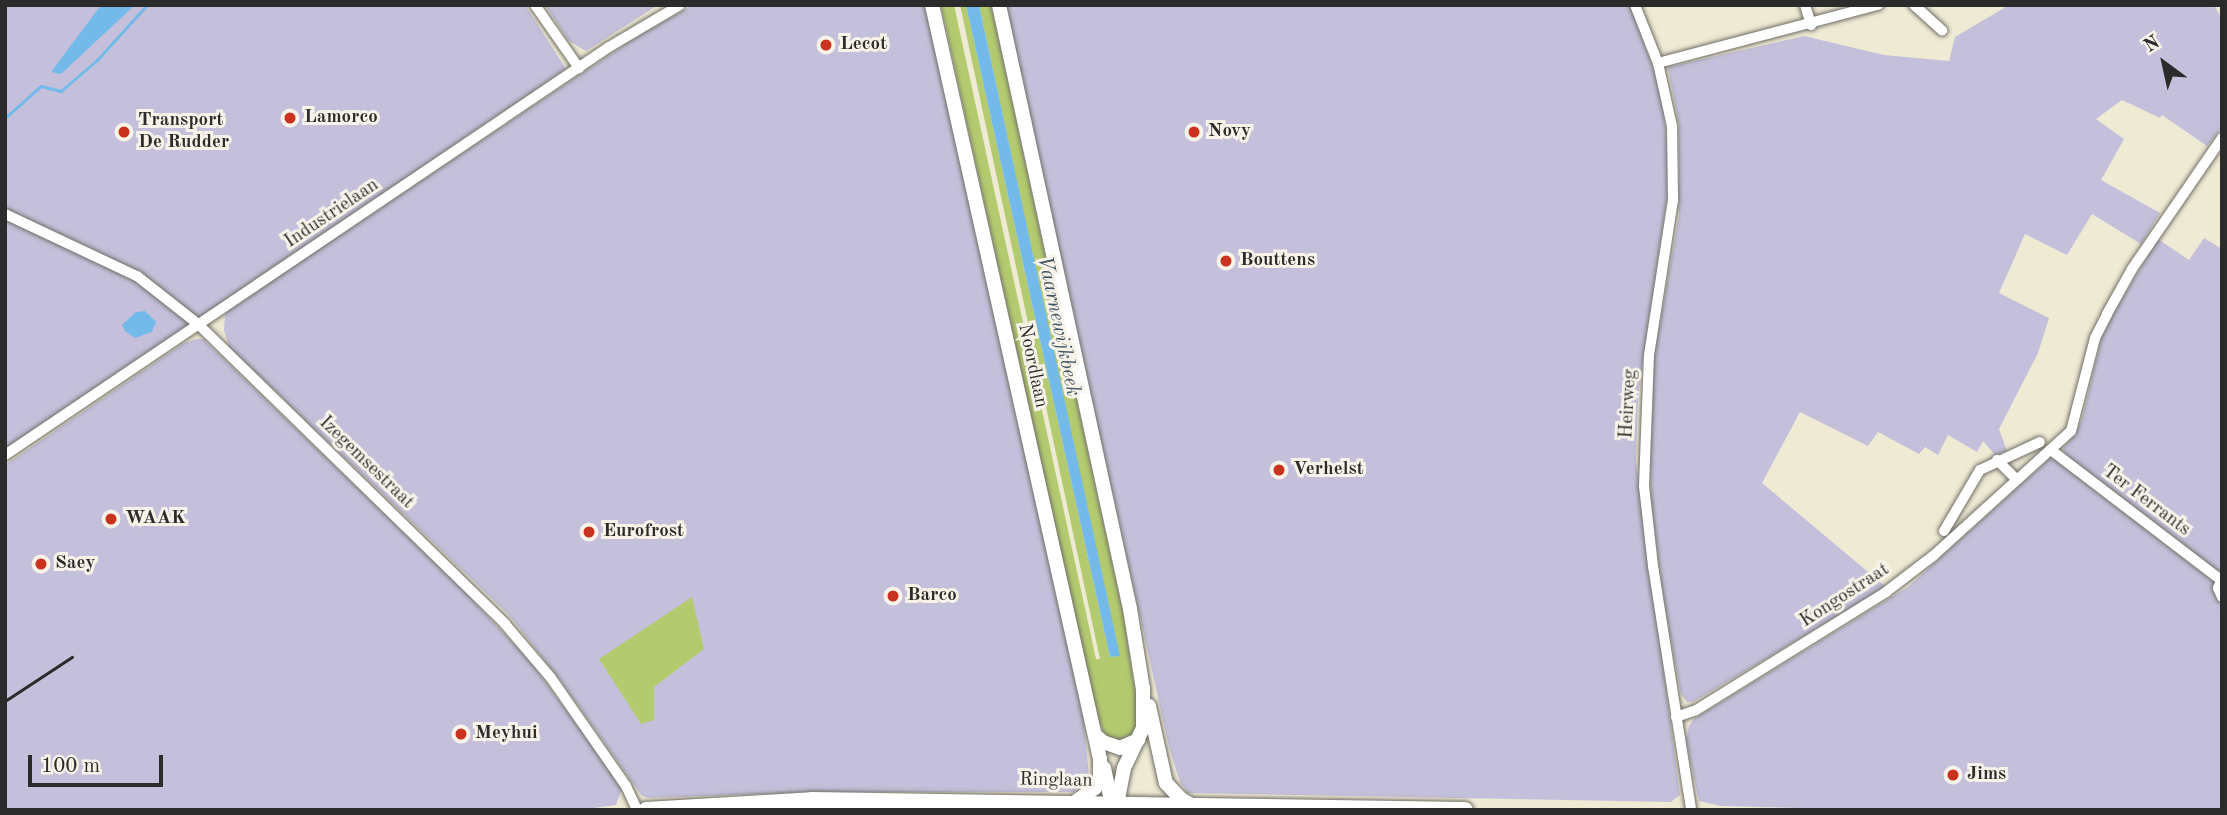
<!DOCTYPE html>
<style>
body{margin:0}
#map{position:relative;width:2227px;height:815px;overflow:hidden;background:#efead4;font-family:"Old Standard TT",serif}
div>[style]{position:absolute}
.industrial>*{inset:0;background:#c4c0db}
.green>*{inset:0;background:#b3ca6f}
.water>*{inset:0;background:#73baeb}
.stream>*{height:2.5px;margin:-1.25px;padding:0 1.25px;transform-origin:1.25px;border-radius:1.25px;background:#73baeb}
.roads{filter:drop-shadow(0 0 2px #706e66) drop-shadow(0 0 2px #706e66)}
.street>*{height:10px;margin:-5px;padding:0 5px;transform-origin:5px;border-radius:5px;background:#fff}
.secondary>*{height:14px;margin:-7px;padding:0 7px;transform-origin:7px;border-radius:7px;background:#fff}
.primary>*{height:16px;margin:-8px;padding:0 8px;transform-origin:8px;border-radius:8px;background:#fff}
.rail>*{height:2.5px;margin:-1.25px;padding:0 1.25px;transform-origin:1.25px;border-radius:1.25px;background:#2b2b2b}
.dots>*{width:19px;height:19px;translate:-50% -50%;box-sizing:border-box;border:4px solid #f7f3e8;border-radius:50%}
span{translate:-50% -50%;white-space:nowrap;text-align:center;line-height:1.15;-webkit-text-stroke:6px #f7f3e8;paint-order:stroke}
.poi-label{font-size:19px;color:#2b2b2b;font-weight:700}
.left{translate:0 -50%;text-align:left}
.street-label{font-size:19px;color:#2b2b2b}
.water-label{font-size:21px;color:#415665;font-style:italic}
.frame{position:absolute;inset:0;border:7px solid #2b2b2b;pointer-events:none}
.north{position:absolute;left:2129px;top:28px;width:70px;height:70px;-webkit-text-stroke:5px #f7f3e8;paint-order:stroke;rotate:327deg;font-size:19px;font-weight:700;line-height:28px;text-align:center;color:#2b2b2b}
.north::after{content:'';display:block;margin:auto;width:24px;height:32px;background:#2b2b2b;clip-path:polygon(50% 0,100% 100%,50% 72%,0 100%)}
.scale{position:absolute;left:28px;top:755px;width:135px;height:32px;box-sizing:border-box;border:4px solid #2b2b2b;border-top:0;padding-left:9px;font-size:21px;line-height:24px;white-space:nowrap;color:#2b2b2b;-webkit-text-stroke:5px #f7f3e8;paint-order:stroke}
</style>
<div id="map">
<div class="industrial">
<i style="clip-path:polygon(5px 5px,525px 5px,566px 69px,5px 450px)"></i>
<i style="clip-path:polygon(545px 5px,658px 5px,586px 51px,569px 41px)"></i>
<i style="clip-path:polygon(693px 5px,929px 5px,1083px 713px,1089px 776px,1074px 792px,814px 792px,648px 798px,642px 796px,561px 681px,508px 614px,229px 347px,224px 330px,225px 315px,232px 307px,635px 38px)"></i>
<i style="clip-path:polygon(1004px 5px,1630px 5px,1661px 90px,1667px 144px,1667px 198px,1638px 395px,1636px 462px,1680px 795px,1671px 802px,1188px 793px,1180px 782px,1169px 747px)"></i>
<i style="clip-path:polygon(2009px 5px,2214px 5px,2222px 19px,2222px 127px,2207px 146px,2162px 115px,2160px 118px,2122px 100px,2096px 119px,2124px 139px,2101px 180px,2160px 213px,2141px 244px,2092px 214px,2067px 255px,2025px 234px,1999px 293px,2049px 318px,2038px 353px,1999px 429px,2007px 451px,1995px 455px,1983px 441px,1977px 452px,1948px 435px,1938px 455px,1925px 447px,1919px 454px,1878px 432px,1868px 446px,1800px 412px,1762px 483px,1886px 587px,1693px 702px,1687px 702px,1681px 694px,1664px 602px,1651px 502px,1650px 421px,1654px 357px,1679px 215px,1679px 125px,1668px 67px,1804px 36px,1884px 55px,1949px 61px,1955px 37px)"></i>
<i style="clip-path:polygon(2204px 238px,2222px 249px,2222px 570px,2217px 571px,2067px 458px,2063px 448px,2076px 433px,2082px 419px,2103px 331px,2158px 239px,2189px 260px)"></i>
<i style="clip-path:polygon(196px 339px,203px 339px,460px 587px,529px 660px,618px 780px,621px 791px,616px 805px,579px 810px,5px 810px,5px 465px,184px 343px)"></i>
<i style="clip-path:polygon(2049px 459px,2054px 459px,2214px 582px,2216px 595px,2222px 602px,2222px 810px,1878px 810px,1721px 806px,1699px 801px,1686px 741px,1689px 726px,1694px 719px,1908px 587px)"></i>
</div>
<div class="green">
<i style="clip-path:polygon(941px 5px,954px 5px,1096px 659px,1100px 659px,960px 5px,966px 5px,1110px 657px,1119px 656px,979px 5px,991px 5px,1123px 613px,1138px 709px,1137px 726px,1132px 735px,1121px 741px,1109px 739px,1104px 733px,1096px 714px)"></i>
<i style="clip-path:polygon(692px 597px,704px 649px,654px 687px,654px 720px,641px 724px,599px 659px)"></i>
</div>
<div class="water">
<i style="clip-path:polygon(101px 5px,135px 5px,61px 74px,51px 72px)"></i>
<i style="clip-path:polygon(966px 5px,979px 5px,1120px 656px,1110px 657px)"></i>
<i style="clip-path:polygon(145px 311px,156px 322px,152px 332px,135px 338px,125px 331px,122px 325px,136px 312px)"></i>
</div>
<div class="stream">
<i style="left:5px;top:118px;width:48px;rotate:-41.6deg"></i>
<i style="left:41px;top:86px;width:21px;rotate:14deg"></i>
<i style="left:61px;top:91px;width:48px;rotate:-40.7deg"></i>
<i style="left:97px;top:60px;width:74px;rotate:-47.7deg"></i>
</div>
<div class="roads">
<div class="street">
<i style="left:535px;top:5px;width:77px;rotate:55.1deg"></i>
<i style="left:1635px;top:5px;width:62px;rotate:68.4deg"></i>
<i style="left:1658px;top:63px;width:65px;rotate:77.5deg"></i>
<i style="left:1672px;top:126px;width:74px;rotate:89.2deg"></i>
<i style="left:1673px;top:200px;width:157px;rotate:98.8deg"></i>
<i style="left:1649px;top:355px;width:131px;rotate:92.2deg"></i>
<i style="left:1644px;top:486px;width:81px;rotate:83.6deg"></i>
<i style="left:1653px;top:566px;width:247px;rotate:81.1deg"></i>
<i style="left:1805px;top:5px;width:21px;rotate:73deg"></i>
<i style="left:1914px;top:5px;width:38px;rotate:42deg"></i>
<i style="left:1658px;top:63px;width:228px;rotate:-14.8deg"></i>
<i style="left:5px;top:214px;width:146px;rotate:25.2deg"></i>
<i style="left:137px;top:276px;width:78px;rotate:38.2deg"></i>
<i style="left:198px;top:324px;width:429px;rotate:44.3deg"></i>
<i style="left:505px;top:624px;width:71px;rotate:49.6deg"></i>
<i style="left:551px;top:678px;width:131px;rotate:55.2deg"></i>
<i style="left:626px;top:786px;width:26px;rotate:65deg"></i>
<i style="left:2051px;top:450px;width:214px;rotate:37.4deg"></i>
<i style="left:5px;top:455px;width:729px;rotate:-34.04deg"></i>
<i style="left:609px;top:47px;width:82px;rotate:-30.6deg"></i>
<i style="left:1997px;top:460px;width:28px;rotate:45deg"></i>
<i style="left:1944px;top:531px;width:71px;rotate:-59.5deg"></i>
<i style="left:1980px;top:470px;width:66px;rotate:-25deg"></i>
<i style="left:2222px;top:579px;width:10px;rotate:114deg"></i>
<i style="left:2218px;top:588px;width:10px;rotate:66deg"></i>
<i style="left:1676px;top:717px;width:21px;rotate:-19deg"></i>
<i style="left:1696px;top:710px;width:224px;rotate:-31.8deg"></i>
<i style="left:1886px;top:592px;width:59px;rotate:-37.5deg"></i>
<i style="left:1933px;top:556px;width:186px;rotate:-42.2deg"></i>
<i style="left:2071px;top:431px;width:96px;rotate:-75.5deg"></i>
<i style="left:2095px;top:338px;width:27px;rotate:-63deg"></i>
<i style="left:2107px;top:314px;width:51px;rotate:-60.9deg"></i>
<i style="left:2132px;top:269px;width:159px;rotate:-55.5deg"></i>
</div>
<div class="secondary">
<i style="left:932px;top:5px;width:772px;rotate:77.44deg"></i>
<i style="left:1100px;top:759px;width:19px;rotate:90deg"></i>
<i style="left:1100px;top:778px;width:11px;rotate:117deg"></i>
<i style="left:1095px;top:788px;width:24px;rotate:145deg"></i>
<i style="left:999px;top:5px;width:618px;rotate:77.76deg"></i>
<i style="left:1130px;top:609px;width:81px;rotate:80.8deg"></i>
<i style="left:1143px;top:689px;width:39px;rotate:90deg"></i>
<i style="left:1143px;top:728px;width:44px;rotate:115.4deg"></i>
<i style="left:1124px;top:768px;width:32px;rotate:101deg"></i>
<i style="left:1118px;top:799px;width:6px;rotate:141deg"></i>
<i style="left:1149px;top:706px;width:79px;rotate:77.6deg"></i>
<i style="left:1166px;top:783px;width:22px;rotate:47deg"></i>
<i style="left:1181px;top:799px;width:13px;rotate:29deg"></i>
<i style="left:1095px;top:735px;width:11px;rotate:41deg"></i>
<i style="left:1103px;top:742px;width:18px;rotate:19deg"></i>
<i style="left:1120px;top:748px;width:20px;rotate:-24deg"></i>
<i style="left:1104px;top:768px;width:43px;rotate:77.9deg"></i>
</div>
<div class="primary">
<i style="left:646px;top:810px;width:166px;rotate:-3.4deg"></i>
<i style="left:812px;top:800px;width:653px;rotate:0.88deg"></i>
</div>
</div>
<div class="rail">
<i style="left:5px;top:701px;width:80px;rotate:-33.3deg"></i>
</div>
<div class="dots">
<i style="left:826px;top:45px;background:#c8321e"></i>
<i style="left:290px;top:118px;background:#c8321e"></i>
<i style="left:124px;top:132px;background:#c8321e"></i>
<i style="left:1194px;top:132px;background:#c8321e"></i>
<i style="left:1226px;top:261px;background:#c8321e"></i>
<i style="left:1279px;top:470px;background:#c8321e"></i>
<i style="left:111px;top:519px;background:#c8321e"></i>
<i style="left:589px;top:532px;background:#c8321e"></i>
<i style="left:41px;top:564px;background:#c8321e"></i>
<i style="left:893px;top:596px;background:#c8321e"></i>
<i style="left:461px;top:734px;background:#c8321e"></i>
<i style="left:1953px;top:775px;background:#c8321e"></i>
</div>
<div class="poi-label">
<span class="left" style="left:840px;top:45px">Lecot</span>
<span class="left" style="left:304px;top:118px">Lamorco</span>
<span class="left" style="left:138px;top:132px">Transport<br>De Rudder</span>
<span class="left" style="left:1208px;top:132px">Novy</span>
<span class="left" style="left:1240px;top:261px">Bouttens</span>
<span class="left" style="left:1293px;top:470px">Verhelst</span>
<span class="left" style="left:125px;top:519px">WAAK</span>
<span class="left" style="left:603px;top:532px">Eurofrost</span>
<span class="left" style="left:55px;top:564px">Saey</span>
<span class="left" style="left:907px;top:596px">Barco</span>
<span class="left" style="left:475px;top:734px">Meyhui</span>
<span class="left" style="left:1967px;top:775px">Jims</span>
</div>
<div class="street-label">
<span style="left:332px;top:214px;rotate:-34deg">Industrielaan</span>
<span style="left:1032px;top:366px;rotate:78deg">Noordlaan</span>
<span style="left:1629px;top:404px;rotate:-87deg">Heirweg</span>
<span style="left:366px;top:463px;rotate:44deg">Izegemsestraat</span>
<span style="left:2146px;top:501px;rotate:37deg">Ter Ferrants</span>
<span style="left:1845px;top:596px;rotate:-33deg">Kongostraat</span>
<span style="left:1056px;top:781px;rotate:1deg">Ringlaan</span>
</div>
<div class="water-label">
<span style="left:1058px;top:326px;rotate:78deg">Vaarnewijkbeek</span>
</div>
<div class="frame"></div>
<div class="north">N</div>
<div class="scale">100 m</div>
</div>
